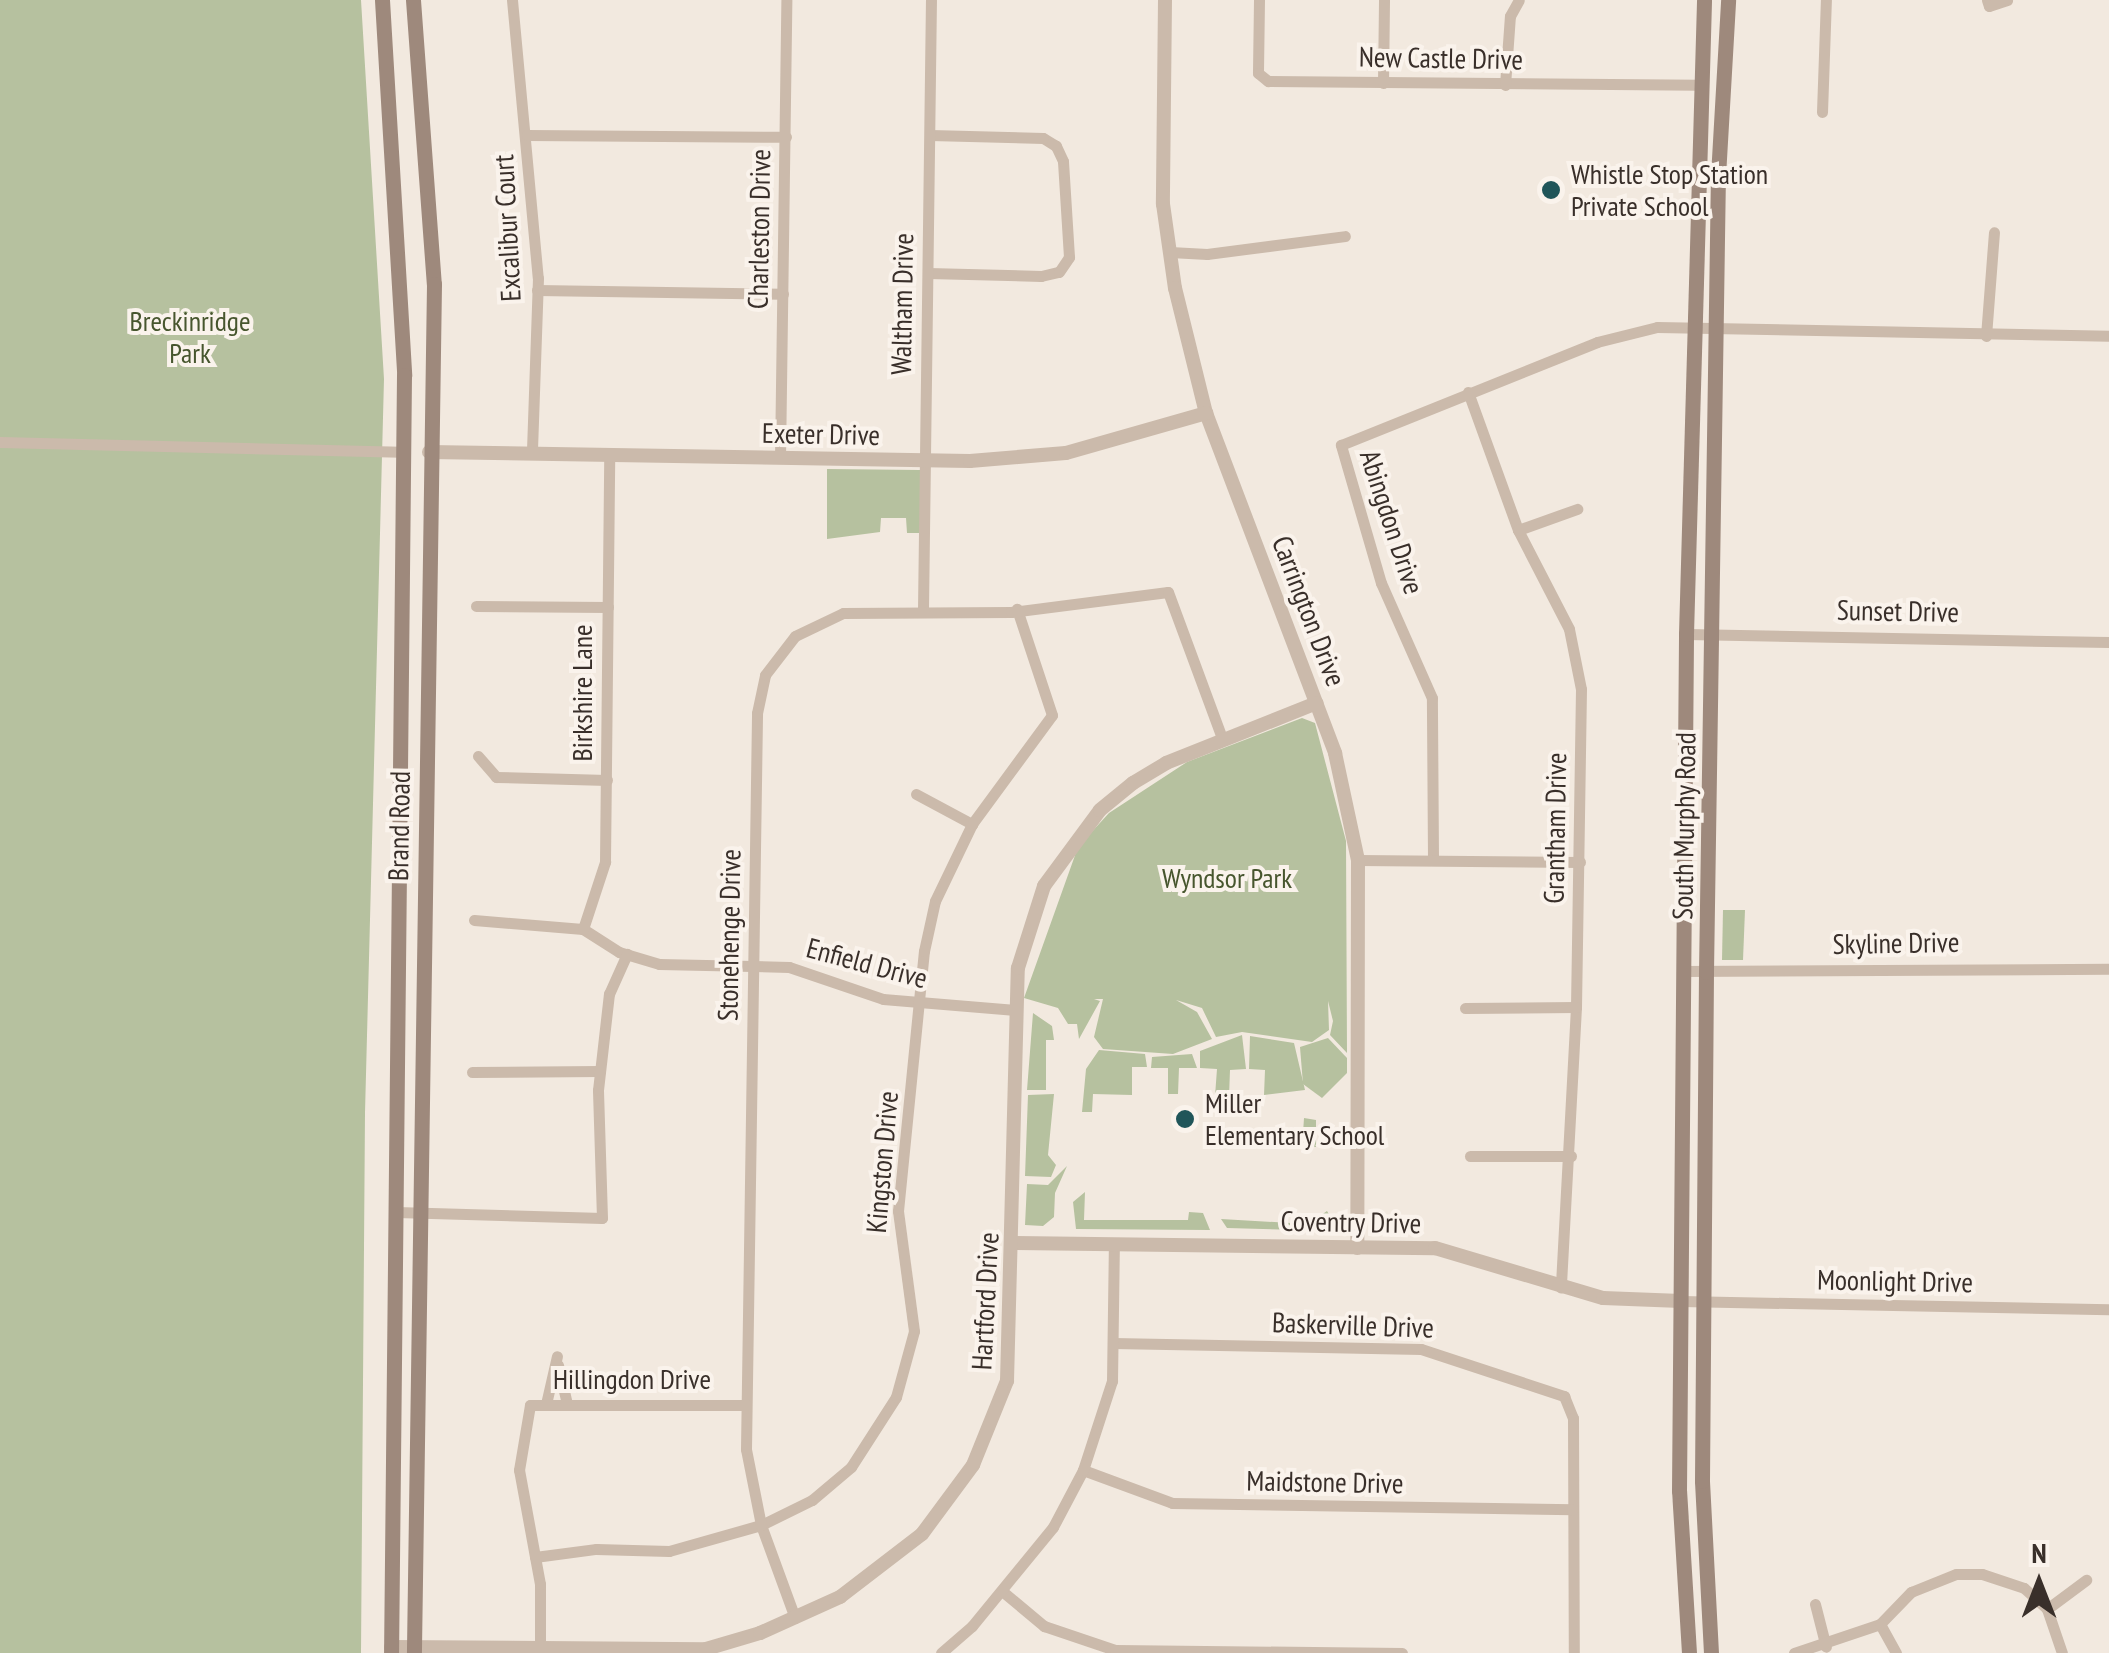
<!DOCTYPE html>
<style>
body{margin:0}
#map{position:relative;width:2109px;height:1653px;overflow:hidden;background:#f2e9df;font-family:"PT Sans Narrow",sans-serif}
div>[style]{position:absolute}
.green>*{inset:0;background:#b6c19f}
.minor>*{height:11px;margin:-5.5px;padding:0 5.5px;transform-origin:5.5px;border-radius:5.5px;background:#cbbaab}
.tertiary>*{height:14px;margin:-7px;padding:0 7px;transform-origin:7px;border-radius:7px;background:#cbbaab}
.secondary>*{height:15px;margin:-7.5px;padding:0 7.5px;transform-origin:7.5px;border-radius:7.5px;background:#9e897c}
.dots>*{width:28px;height:28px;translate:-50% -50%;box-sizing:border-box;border:5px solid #faf3ec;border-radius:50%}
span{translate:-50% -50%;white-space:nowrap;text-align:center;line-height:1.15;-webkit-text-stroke:8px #faf3ec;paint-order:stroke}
.street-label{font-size:28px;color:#392f2a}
.poi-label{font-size:28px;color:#392f2a}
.left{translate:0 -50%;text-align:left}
.park-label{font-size:28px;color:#47562e}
.north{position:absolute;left:1989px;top:1533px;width:100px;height:100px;-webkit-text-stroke:8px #faf3ec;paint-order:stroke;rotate:0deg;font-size:28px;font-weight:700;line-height:40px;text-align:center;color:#392f2a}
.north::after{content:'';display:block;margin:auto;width:35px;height:45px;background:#392f2a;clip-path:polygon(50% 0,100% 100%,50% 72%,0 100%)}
</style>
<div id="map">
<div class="green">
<i style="clip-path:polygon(0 0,361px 0,384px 379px,365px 1113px,361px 1653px,0 1653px)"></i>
<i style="clip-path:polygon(827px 469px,920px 470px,920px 533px,907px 533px,906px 518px,881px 518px,880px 532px,827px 539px)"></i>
<i style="clip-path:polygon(1302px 718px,1315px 723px,1346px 841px,1347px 1053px,1330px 1035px,1333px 1021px,1328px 1001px,1329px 1030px,1312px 1042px,1242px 1032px,1216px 1037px,1202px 1008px,1176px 1000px,1197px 1012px,1212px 1039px,1173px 1054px,1103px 1049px,1094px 1037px,1103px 999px,1094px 999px,1100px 1001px,1079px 1039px,1077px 1024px,1068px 1024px,1058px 1008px,1024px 998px,1078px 847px,1109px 813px,1187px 762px)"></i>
<i style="clip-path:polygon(1723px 910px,1745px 910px,1743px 960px,1722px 960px)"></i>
<i style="clip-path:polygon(1033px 1013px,1052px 1026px,1054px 1040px,1046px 1040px,1046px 1090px,1027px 1090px)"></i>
<i style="clip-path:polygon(1242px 1035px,1246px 1069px,1230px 1070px,1229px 1097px,1215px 1096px,1217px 1069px,1200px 1068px,1200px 1051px)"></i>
<i style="clip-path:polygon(1250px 1036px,1294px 1043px,1305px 1090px,1264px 1095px,1265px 1070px,1249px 1069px)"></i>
<i style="clip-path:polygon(1328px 1038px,1347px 1058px,1347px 1073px,1322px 1098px,1303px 1084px,1300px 1047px)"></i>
<i style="clip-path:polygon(1099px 1050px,1145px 1054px,1147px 1067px,1132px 1067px,1132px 1095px,1093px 1094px,1092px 1112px,1082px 1112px,1086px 1069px)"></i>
<i style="clip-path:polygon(1192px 1054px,1197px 1068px,1179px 1068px,1178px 1094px,1168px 1094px,1168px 1068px,1151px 1068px,1152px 1057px)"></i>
<i style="clip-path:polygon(1054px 1094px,1048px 1155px,1056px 1165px,1051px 1177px,1025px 1176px,1028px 1095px)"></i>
<i style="clip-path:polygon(1304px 1118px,1316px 1120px,1316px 1147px,1271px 1141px,1271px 1133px,1303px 1133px)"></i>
<i style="clip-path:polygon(1067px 1166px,1055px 1193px,1054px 1217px,1043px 1226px,1025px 1225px,1027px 1184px,1048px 1185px)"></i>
<i style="clip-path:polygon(1085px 1192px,1084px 1220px,1188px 1220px,1189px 1212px,1203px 1213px,1210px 1230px,1076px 1229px,1073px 1202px)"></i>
<i style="clip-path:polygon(1327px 1211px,1339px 1231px,1227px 1228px,1221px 1219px,1308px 1224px)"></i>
</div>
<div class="minor">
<i style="left:512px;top:0;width:279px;rotate:84.7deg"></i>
<i style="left:538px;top:278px;width:176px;rotate:92deg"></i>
<i style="left:1259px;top:0;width:73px;rotate:90.8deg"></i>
<i style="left:1258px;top:73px;width:13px;rotate:39deg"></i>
<i style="left:1268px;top:81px;width:430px;rotate:0.5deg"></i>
<i style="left:1987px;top:0;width:6px;rotate:72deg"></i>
<i style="left:1989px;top:6px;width:19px;rotate:-18deg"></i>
<i style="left:1383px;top:83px;width:83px;rotate:-89.3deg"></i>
<i style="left:1505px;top:85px;width:69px;rotate:-85.9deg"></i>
<i style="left:1510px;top:16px;width:18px;rotate:-61deg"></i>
<i style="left:1822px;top:112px;width:112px;rotate:-88deg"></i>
<i style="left:527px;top:135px;width:259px;rotate:0.4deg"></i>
<i style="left:1170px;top:252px;width:37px;rotate:3deg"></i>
<i style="left:1207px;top:254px;width:139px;rotate:-7.4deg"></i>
<i style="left:928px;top:273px;width:113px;rotate:1.5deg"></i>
<i style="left:1041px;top:276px;width:18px;rotate:-13deg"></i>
<i style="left:1059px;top:272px;width:18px;rotate:-56deg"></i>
<i style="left:1069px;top:257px;width:96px;rotate:-93.6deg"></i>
<i style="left:1063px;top:161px;width:17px;rotate:-115deg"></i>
<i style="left:1056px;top:146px;width:15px;rotate:-148deg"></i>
<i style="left:1043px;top:138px;width:113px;rotate:-178.5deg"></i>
<i style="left:537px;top:290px;width:246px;rotate:0.9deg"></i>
<i style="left:1986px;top:336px;width:104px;rotate:-85.6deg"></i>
<i style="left:1468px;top:392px;width:147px;rotate:70.1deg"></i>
<i style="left:1518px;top:530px;width:111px;rotate:62.7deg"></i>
<i style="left:1569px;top:629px;width:61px;rotate:78.7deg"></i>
<i style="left:1581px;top:689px;width:318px;rotate:90.9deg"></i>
<i style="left:1576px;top:1007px;width:281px;rotate:93.1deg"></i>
<i style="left:0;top:442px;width:400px;rotate:1.4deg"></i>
<i style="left:780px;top:458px;width:458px;rotate:-89.2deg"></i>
<i style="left:1518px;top:530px;width:63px;rotate:-19.6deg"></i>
<i style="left:476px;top:606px;width:132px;rotate:0.4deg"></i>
<i style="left:923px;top:609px;width:609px;rotate:-89.25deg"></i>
<i style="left:1686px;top:634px;width:423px;rotate:1.1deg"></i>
<i style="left:478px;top:756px;width:28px;rotate:49deg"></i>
<i style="left:496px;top:777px;width:111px;rotate:1.5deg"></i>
<i style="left:916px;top:794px;width:64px;rotate:28.2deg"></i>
<i style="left:1433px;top:857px;width:159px;rotate:-90.4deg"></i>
<i style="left:1432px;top:698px;width:126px;rotate:-113.9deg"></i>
<i style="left:1381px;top:583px;width:144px;rotate:-106.2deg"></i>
<i style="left:1341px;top:445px;width:276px;rotate:-21.9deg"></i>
<i style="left:1597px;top:342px;width:62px;rotate:-14deg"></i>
<i style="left:1657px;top:327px;width:452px;rotate:1.1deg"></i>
<i style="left:1358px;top:860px;width:222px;rotate:0.5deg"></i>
<i style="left:474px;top:920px;width:109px;rotate:4.7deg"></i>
<i style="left:583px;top:929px;width:43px;rotate:32.6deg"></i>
<i style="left:619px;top:952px;width:42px;rotate:16.7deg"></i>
<i style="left:659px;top:964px;width:130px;rotate:1.3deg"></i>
<i style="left:789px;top:967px;width:99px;rotate:18.8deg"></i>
<i style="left:883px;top:999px;width:133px;rotate:4.7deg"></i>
<i style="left:583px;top:929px;width:71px;rotate:-71.8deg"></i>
<i style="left:605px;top:862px;width:407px;rotate:-89.4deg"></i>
<i style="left:1683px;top:971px;width:426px;rotate:-0.3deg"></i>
<i style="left:1465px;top:1008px;width:111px;rotate:-0.5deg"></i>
<i style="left:472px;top:1072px;width:128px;rotate:-0.4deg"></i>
<i style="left:1470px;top:1156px;width:101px"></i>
<i style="left:396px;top:1212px;width:206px;rotate:1.7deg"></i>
<i style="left:602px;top:1218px;width:128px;rotate:-91.8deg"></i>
<i style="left:598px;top:1090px;width:97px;rotate:-83.5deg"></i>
<i style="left:609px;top:994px;width:44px;rotate:-65.8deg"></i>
<i style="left:1681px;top:1301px;width:428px;rotate:1.1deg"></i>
<i style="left:1113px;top:1343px;width:308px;rotate:1.1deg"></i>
<i style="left:1421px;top:1349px;width:151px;rotate:18.2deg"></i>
<i style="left:1564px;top:1396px;width:24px;rotate:68deg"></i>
<i style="left:1573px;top:1418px;width:235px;rotate:89.8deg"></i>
<i style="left:558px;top:1365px;width:39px;rotate:77deg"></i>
<i style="left:546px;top:1404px;width:49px;rotate:-77.1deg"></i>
<i style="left:1083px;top:1470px;width:95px;rotate:20.3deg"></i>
<i style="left:1172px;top:1503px;width:401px;rotate:0.9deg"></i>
<i style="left:535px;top:1557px;width:62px;rotate:-7.5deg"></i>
<i style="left:596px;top:1549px;width:73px;rotate:1.6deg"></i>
<i style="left:669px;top:1551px;width:96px;rotate:-15.8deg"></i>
<i style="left:761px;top:1525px;width:57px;rotate:-26.1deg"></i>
<i style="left:812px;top:1500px;width:51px;rotate:-40.2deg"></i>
<i style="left:851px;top:1467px;width:83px;rotate:-57.3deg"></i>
<i style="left:896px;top:1397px;width:68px;rotate:-74.7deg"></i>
<i style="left:914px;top:1331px;width:121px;rotate:-97.6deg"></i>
<i style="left:898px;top:1211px;width:261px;rotate:-84.3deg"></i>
<i style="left:924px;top:951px;width:51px;rotate:-77.6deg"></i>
<i style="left:935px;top:901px;width:85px;rotate:-64.3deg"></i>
<i style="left:972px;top:824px;width:135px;rotate:-53.7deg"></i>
<i style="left:1052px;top:715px;width:112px;rotate:-108.3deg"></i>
<i style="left:1002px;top:1591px;width:55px;rotate:39.8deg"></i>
<i style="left:1044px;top:1626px;width:75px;rotate:18.7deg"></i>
<i style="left:1115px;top:1650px;width:287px;rotate:0.6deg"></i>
<i style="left:1815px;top:1604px;width:44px;rotate:75.7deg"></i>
<i style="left:2047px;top:1609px;width:49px;rotate:-36.6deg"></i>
<i style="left:795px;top:1618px;width:99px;rotate:-110.1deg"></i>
<i style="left:761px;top:1525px;width:77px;rotate:-101.2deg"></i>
<i style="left:746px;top:1449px;width:736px;rotate:-89.14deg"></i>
<i style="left:757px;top:713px;width:39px;rotate:-78deg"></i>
<i style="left:765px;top:675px;width:49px;rotate:-52.4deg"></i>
<i style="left:795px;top:636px;width:53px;rotate:-25.6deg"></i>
<i style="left:843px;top:613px;width:168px;rotate:-0.3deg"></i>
<i style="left:1011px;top:612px;width:158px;rotate:-7.3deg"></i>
<i style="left:1168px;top:592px;width:156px;rotate:69.7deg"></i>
<i style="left:1880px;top:1624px;width:33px;rotate:61deg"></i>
<i style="left:540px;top:1653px;width:69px;rotate:-90deg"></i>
<i style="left:540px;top:1584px;width:116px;rotate:-100.4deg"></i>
<i style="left:519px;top:1470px;width:66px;rotate:-80.4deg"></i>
<i style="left:530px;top:1405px;width:216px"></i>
<i style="left:941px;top:1653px;width:41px;rotate:-41.1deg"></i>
<i style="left:972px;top:1626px;width:128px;rotate:-50.7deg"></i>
<i style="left:1053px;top:1527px;width:64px;rotate:-62.2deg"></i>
<i style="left:1083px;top:1470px;width:94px;rotate:-72deg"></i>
<i style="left:1112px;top:1381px;width:136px;rotate:-89.2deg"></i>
<i style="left:1794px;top:1653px;width:91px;rotate:-18.6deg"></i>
<i style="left:1880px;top:1624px;width:45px;rotate:-45.9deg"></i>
<i style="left:1911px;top:1592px;width:48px;rotate:-21.8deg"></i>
<i style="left:1956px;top:1574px;width:26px"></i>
<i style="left:1982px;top:1574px;width:44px;rotate:18.4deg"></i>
<i style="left:2024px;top:1588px;width:31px;rotate:42deg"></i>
<i style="left:2047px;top:1609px;width:46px;rotate:71.2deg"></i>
</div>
<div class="tertiary">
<i style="left:1165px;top:0;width:204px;rotate:90.6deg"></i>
<i style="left:1163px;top:204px;width:85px;rotate:81.9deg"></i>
<i style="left:1175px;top:288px;width:129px;rotate:76.1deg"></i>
<i style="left:1206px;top:413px;width:364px;rotate:69.2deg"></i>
<i style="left:1335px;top:753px;width:109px;rotate:77.9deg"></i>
<i style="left:1358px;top:860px;width:388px;rotate:90.1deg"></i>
<i style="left:429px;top:452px;width:541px;rotate:0.95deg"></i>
<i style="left:970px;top:461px;width:96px;rotate:-4.8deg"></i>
<i style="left:1066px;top:453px;width:146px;rotate:-15.9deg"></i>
<i style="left:1013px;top:1243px;width:422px;rotate:0.7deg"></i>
<i style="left:1435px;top:1248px;width:175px;rotate:16.6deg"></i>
<i style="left:1603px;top:1298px;width:78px;rotate:2.2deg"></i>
<i style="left:391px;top:1647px;width:315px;rotate:0.4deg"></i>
<i style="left:706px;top:1649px;width:56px;rotate:-16.5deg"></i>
<i style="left:760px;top:1633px;width:88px;rotate:-24.2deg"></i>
<i style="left:840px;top:1597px;width:103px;rotate:-37.5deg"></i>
<i style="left:922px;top:1534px;width:86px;rotate:-53.5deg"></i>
<i style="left:973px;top:1465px;width:91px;rotate:-68deg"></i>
<i style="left:1007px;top:1381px;width:413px;rotate:-88.5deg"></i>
<i style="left:1018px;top:968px;width:86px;rotate:-72.4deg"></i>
<i style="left:1044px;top:886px;width:94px;rotate:-53.6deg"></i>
<i style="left:1100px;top:810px;width:43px;rotate:-39.3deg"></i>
<i style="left:1133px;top:783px;width:39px;rotate:-31deg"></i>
<i style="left:1166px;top:763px;width:162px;rotate:-21.7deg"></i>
</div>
<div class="secondary">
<i style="left:382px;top:0;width:376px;rotate:86.6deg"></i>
<i style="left:404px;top:375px;width:1278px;rotate:90.58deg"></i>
<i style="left:413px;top:0;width:285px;rotate:85.8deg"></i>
<i style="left:434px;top:284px;width:1369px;rotate:90.84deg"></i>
<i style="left:1689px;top:1653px;width:162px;rotate:-93.5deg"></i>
<i style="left:1679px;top:1491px;width:857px;rotate:-89.53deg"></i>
<i style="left:1686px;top:634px;width:634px;rotate:-88.37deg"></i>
<i style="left:1711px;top:1653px;width:172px;rotate:-93deg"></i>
<i style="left:1702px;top:1481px;width:509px;rotate:-89.55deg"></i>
<i style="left:1706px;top:972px;width:796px;rotate:-89.14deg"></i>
<i style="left:1718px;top:176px;width:176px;rotate:-86.7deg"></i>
</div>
<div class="dots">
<i style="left:1551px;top:190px;background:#205559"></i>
<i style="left:1185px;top:1119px;background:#205559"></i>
</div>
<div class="street-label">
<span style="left:1441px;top:58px;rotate:1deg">New Castle Drive</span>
<span style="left:507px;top:228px;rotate:-93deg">Excalibur Court</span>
<span style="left:759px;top:229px;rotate:-89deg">Charleston Drive</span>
<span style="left:902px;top:304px;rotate:-89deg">Waltham Drive</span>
<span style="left:821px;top:434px;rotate:1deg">Exeter Drive</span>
<span style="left:1392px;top:522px;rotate:72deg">Abingdon Drive</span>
<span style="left:1309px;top:611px;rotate:69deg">Carrington Drive</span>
<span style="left:1898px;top:611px;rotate:1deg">Sunset Drive</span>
<span style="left:582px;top:693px;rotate:-90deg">Birkshire Lane</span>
<span style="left:399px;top:826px;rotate:-89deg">Brand Road</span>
<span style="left:1684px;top:826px;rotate:-89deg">South Murphy Road</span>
<span style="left:1555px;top:828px;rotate:-89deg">Grantham Drive</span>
<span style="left:729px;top:935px;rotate:-89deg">Stonehenge Drive</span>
<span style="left:1896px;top:943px;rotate:-1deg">Skyline Drive</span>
<span style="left:867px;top:963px;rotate:15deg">Enfield Drive</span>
<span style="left:882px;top:1162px;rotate:-85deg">Kingston Drive</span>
<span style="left:1351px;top:1222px;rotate:1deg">Coventry Drive</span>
<span style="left:1895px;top:1281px;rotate:1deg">Moonlight Drive</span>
<span style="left:985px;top:1301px;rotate:-87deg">Hartford Drive</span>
<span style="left:1353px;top:1325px;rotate:2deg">Baskerville Drive</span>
<span style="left:632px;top:1379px">Hillingdon Drive</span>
<span style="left:1325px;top:1482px;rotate:1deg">Maidstone Drive</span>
</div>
<div class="poi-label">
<span class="left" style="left:1571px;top:190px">Whistle Stop Station<br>Private School</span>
<span class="left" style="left:1205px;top:1119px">Miller<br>Elementary School</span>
</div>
<div class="park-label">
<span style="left:190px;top:337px">Breckinridge<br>Park</span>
<span style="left:1227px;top:878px">Wyndsor Park</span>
</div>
<div class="north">N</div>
</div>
